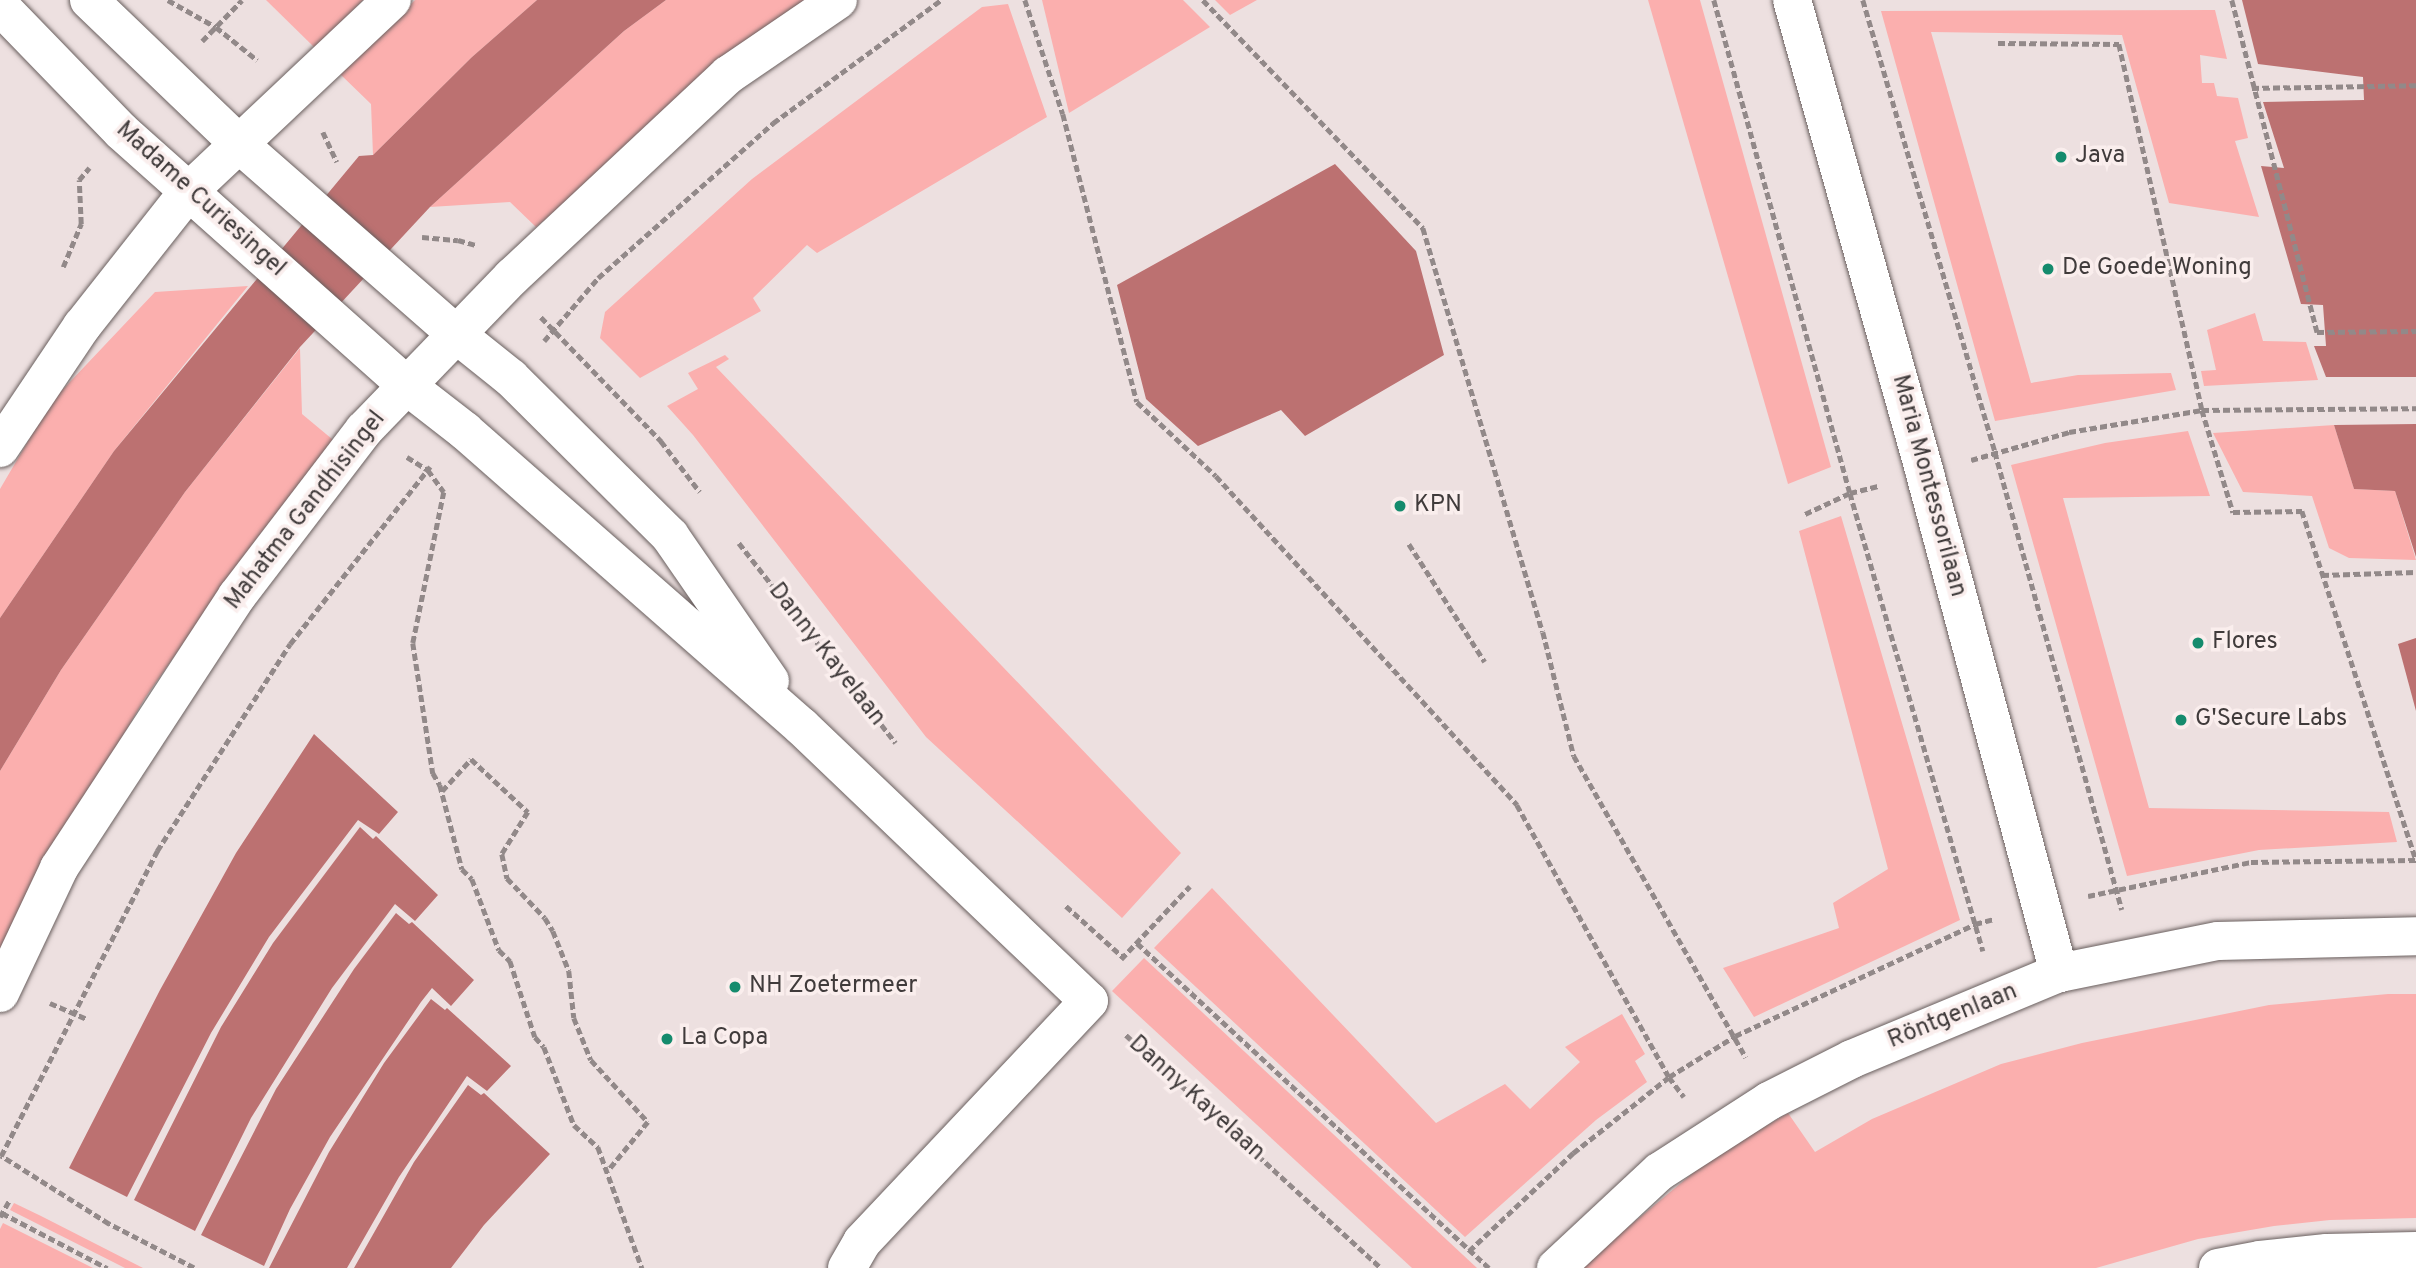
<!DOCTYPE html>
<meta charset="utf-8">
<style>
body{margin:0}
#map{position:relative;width:2416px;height:1268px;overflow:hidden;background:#ede0e0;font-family:Overpass,sans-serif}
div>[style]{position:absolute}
.green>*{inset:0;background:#fbafae}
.water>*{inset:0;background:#bc7171}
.path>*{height:4.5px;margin-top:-2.25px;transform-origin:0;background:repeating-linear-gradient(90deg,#928989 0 7px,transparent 0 10.5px)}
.roads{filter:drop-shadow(0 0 2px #695f5e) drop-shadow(0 0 2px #695f5e)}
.street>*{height:38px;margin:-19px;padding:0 19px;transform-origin:19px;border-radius:19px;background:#fff}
.secondary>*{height:38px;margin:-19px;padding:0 19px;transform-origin:19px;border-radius:19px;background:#fff}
.primary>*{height:38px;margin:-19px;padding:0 19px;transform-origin:19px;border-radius:19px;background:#fff}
.dots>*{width:19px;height:19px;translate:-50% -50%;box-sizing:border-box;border:4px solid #faeeed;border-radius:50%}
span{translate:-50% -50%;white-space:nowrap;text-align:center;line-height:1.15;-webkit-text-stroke:7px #faeeed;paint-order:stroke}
.poi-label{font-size:24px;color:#403b3b}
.left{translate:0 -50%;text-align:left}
.street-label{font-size:24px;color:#403b3b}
</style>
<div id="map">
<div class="green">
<i style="clip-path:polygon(266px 0,363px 0,315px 48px)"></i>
<i style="clip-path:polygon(415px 0,537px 0,472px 57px,373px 155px,371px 104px,340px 74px)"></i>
<i style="clip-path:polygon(666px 0,808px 0,536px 227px,510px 202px,430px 207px,624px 31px)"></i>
<i style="clip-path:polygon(1042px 0,1183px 0,1210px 27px,1069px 113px)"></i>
<i style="clip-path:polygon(1215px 0,1257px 0,1230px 15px)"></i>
<i style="clip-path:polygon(1648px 0,1700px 0,1831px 467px,1788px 484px)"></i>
<i style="clip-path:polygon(1008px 4px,1047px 117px,817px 253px,807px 245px,753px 298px,761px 311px,640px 378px,600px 338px,605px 312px,752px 179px,982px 7px)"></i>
<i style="clip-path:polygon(2215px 10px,2227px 59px,2200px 55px,2202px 83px,2214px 83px,2217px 96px,2238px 98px,2248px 138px,2235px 141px,2259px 217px,2169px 203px,2122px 35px,1931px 32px,2031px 383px,2078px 375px,2171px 373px,2176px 390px,1995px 421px,1881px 11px)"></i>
<i style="clip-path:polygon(248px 286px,114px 451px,0 618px,0 489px,51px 402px,155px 292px)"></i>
<i style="clip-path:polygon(2255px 313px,2263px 341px,2306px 342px,2318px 380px,2204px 386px,2201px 371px,2216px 370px,2207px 330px)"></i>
<i style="clip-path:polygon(300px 348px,302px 414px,332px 439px,332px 443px,257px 538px,145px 698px,65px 835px,0 956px,0 771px,61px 670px,185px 492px)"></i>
<i style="clip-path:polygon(725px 355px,729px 359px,716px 367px,1181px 853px,1122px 918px,926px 737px,693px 435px,667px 406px,698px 389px,688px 373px)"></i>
<i style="clip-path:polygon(2334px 425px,2354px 489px,2395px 491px,2416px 560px,2349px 558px,2329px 548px,2312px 496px,2243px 492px,2213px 433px)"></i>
<i style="clip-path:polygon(2188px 431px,2210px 496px,2063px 498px,2149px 808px,2389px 812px,2397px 842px,2259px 850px,2127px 876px,2011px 465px,2105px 443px)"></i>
<i style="clip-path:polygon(1841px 516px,1960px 920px,1754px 1017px,1723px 968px,1839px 928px,1833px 903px,1888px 869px,1799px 531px)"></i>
<i style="clip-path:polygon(1212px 888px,1436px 1123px,1505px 1084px,1530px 1109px,1580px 1062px,1565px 1047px,1622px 1014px,1645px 1054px,1635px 1061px,1647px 1082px,1596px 1120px,1465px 1237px,1154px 948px)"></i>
<i style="clip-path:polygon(1144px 958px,1477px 1268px,1412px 1268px,1112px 991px)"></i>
<i style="clip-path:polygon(2388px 994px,2416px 994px,2416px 1218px,2330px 1220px,2274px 1226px,2198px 1239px,2096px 1268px,1579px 1268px,1711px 1158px,1788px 1113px,1815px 1152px,1872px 1119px,2001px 1064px,2082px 1043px,2269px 1005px)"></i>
<i style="clip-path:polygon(14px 1203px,41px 1216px,143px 1268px,125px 1268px,10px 1210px)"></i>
<i style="clip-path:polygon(3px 1223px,93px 1268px,0 1268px,0 1229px)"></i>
</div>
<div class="water">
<i style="clip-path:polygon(537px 0,666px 0,624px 31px,430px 207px,300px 347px,185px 492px,61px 670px,0 771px,0 618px,114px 451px,359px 156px,373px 155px,472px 57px)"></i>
<i style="clip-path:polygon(2242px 0,2416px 0,2416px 377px,2326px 377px,2314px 346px,2326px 346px,2323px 305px,2301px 304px,2261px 166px,2284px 168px,2263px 102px,2364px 100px,2363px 77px,2258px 64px)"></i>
<i style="clip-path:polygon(1335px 164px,1416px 251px,1444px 355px,1305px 436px,1281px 410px,1198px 446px,1146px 399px,1117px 285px)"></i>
<i style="clip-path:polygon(2416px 424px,2416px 557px,2395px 491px,2354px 489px,2334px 425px)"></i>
<i style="clip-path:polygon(2416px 638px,2416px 711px,2398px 644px)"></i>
<i style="clip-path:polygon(314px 734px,398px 812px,379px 834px,358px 820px,269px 937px,211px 1033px,127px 1197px,69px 1168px,160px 990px,236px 853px)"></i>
<i style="clip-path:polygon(360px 827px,373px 839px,376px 836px,438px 895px,415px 921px,395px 904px,332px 988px,251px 1118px,195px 1231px,134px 1200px,221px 1027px,273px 943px)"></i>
<i style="clip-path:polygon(396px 913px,409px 924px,412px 922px,474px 980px,451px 1006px,432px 988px,421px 1002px,330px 1137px,290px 1209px,264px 1266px,201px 1235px,276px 1089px,354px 969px)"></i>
<i style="clip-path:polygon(431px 999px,445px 1010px,447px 1008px,511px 1066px,487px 1091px,467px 1076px,399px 1177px,347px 1268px,269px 1268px,329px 1152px,384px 1063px)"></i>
<i style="clip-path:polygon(468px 1085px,481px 1095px,484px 1093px,550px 1154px,484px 1225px,451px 1268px,354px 1268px,414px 1162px)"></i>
</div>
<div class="path">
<i style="left:168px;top:0;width:55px;rotate:29.4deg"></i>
<i style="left:216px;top:27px;width:53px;rotate:38.8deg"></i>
<i style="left:1025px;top:0;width:120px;rotate:71.6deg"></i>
<i style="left:1063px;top:114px;width:297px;rotate:75.6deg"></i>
<i style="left:1137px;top:402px;width:108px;rotate:43.1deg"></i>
<i style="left:1216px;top:476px;width:446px;rotate:47.5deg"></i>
<i style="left:1517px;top:805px;width:312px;rotate:60.8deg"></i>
<i style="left:1669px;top:1077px;width:25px;rotate:53deg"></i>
<i style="left:1203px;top:0;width:317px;rotate:46deg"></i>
<i style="left:1423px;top:228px;width:421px;rotate:73.5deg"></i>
<i style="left:1543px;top:632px;width:128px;rotate:76deg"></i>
<i style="left:1574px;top:756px;width:347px;rotate:60.3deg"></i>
<i style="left:1714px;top:0;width:511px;rotate:74.58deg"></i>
<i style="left:1850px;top:493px;width:477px;rotate:73.8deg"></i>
<i style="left:1863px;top:0;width:471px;rotate:73.7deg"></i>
<i style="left:1995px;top:452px;width:475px;rotate:74.5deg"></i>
<i style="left:2232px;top:0;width:343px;rotate:75.6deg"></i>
<i style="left:2317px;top:332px;width:99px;rotate:-0.6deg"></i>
<i style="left:202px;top:41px;width:57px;rotate:-45.7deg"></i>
<i style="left:1998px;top:43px;width:121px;rotate:0.5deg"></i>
<i style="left:2119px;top:44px;width:375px;rotate:77.2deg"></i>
<i style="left:2202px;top:410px;width:107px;rotate:73.1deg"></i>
<i style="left:2233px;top:512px;width:69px;rotate:-0.8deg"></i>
<i style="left:2302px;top:511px;width:366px;rotate:71.9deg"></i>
<i style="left:2252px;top:88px;width:164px;rotate:-1deg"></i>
<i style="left:323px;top:132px;width:33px;rotate:65deg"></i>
<i style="left:422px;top:237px;width:36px;rotate:5deg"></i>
<i style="left:458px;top:240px;width:18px;rotate:16deg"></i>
<i style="left:63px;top:267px;width:47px;rotate:-67.3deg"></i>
<i style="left:81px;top:224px;width:44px;rotate:-92.6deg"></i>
<i style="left:79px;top:180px;width:16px;rotate:-50deg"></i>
<i style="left:541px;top:317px;width:173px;rotate:45.9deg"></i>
<i style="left:661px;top:441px;width:64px;rotate:52.6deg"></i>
<i style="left:544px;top:341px;width:83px;rotate:-49.4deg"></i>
<i style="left:598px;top:278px;width:234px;rotate:-41.5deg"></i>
<i style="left:773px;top:123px;width:208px;rotate:-36.2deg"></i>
<i style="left:407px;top:457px;width:25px;rotate:32deg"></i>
<i style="left:428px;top:470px;width:27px;rotate:54deg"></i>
<i style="left:444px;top:492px;width:154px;rotate:101.6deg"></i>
<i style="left:413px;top:643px;width:132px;rotate:81.3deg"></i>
<i style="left:433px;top:773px;width:14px;rotate:60deg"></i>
<i style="left:440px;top:785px;width:87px;rotate:75.3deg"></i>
<i style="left:462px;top:869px;width:14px;rotate:45deg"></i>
<i style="left:472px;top:879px;width:76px;rotate:69.2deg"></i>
<i style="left:499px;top:950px;width:16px;rotate:45deg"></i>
<i style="left:510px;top:961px;width:80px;rotate:71.8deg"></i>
<i style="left:535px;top:1037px;width:13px;rotate:48deg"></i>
<i style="left:544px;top:1047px;width:84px;rotate:69deg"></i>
<i style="left:574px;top:1125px;width:33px;rotate:43deg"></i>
<i style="left:598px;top:1147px;width:129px;rotate:70deg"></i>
<i style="left:1971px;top:460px;width:102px;rotate:-15.9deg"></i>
<i style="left:2069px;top:432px;width:135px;rotate:-9.4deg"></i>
<i style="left:2202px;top:410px;width:214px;rotate:-0.5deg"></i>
<i style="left:1805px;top:514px;width:50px;rotate:-25deg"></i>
<i style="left:1850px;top:493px;width:29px;rotate:-14deg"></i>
<i style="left:739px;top:543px;width:254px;rotate:51.9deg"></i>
<i style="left:1409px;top:544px;width:140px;rotate:57.2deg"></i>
<i style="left:2322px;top:575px;width:94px;rotate:-1.8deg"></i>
<i style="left:442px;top:791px;width:43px;rotate:-47.8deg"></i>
<i style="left:471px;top:759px;width:78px;rotate:42.9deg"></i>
<i style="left:528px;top:812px;width:49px;rotate:121.8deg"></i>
<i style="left:502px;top:854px;width:25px;rotate:78deg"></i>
<i style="left:507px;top:878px;width:55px;rotate:46.5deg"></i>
<i style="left:545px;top:918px;width:15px;rotate:58deg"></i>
<i style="left:553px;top:931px;width:43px;rotate:68.2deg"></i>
<i style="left:569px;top:971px;width:47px;rotate:83.9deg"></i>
<i style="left:574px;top:1018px;width:45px;rotate:68deg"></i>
<i style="left:591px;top:1060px;width:84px;rotate:47.4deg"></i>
<i style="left:648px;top:1122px;width:63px;rotate:129.2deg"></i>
<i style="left:2088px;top:896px;width:167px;rotate:-11.8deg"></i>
<i style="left:2251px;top:862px;width:165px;rotate:-0.7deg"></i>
<i style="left:1066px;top:906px;width:76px;rotate:41.8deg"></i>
<i style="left:1137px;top:943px;width:479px;rotate:42.7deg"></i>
<i style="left:1121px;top:959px;width:100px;rotate:-46.6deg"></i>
<i style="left:50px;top:1003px;width:40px;rotate:23.4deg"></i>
<i style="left:1126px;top:1035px;width:345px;rotate:42.4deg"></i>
<i style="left:2px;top:1213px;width:119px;rotate:27.6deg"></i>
<i style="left:0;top:1217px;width:18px;rotate:-61deg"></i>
<i style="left:1469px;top:1251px;width:143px;rotate:-43.3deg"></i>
<i style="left:1573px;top:1153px;width:122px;rotate:-38.4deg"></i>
<i style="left:1669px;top:1077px;width:78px;rotate:-31.8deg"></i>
<i style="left:1735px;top:1036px;width:265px;rotate:-25deg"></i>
<i style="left:1975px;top:924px;width:20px;rotate:-15deg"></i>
<i style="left:194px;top:1268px;width:96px;rotate:-152.6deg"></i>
<i style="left:109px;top:1224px;width:128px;rotate:-147.8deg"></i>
<i style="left:1px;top:1156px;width:343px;rotate:-62.9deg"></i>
<i style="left:157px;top:851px;width:246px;rotate:-57.3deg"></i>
<i style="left:290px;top:644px;width:226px;rotate:-51.7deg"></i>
</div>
<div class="roads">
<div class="street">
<i style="left:1792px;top:0;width:492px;rotate:74.3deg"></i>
<i style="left:1925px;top:474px;width:517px;rotate:74.97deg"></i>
<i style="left:456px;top:334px;width:70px;rotate:38.7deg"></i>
<i style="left:511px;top:378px;width:224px;rotate:44.8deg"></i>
<i style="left:670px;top:536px;width:176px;rotate:55.4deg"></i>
<i style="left:407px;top:386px;width:73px;rotate:37.8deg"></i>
<i style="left:465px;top:431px;width:447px;rotate:41.3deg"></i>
<i style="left:801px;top:726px;width:398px;rotate:43.7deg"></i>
<i style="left:1089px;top:1001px;width:331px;rotate:133.3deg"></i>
<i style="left:862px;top:1242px;width:30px;rotate:120deg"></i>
<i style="left:1556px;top:1268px;width:141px;rotate:-43deg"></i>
<i style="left:1659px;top:1172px;width:131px;rotate:-32.8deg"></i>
<i style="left:1769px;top:1101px;width:93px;rotate:-26.8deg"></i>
<i style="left:1852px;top:1059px;width:224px;rotate:-22.6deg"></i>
<i style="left:2059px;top:973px;width:162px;rotate:-11.4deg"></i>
<i style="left:2218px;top:941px;width:198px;rotate:-1.4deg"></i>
</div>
<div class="secondary">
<i style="left:89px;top:0;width:208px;rotate:43.8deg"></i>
<i style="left:239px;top:144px;width:288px;rotate:41.2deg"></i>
<i style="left:0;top:6px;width:174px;rotate:45.9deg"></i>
<i style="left:121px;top:131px;width:383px;rotate:41.7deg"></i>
<i style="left:0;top:448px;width:147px;rotate:-56.1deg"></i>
<i style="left:82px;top:326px;width:171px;rotate:-51.7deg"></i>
<i style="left:188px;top:192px;width:280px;rotate:-43.3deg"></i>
<i style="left:0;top:993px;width:138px;rotate:-64.7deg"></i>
<i style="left:59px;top:868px;width:325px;rotate:-56.8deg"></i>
<i style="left:237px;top:596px;width:209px;rotate:-52.6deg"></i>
<i style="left:364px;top:430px;width:213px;rotate:-46deg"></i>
<i style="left:512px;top:277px;width:296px;rotate:-43.1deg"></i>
<i style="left:728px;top:75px;width:133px;rotate:-34.3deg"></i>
</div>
<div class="primary">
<i style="left:2218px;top:1268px;width:43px;rotate:-10.8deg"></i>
<i style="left:2260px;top:1260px;width:67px;rotate:-6deg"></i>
<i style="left:2327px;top:1253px;width:89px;rotate:-1.3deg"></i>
</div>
</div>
<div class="dots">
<i style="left:2061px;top:157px;background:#158b6d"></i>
<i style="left:2048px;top:269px;background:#158b6d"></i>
<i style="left:1400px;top:506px;background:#158b6d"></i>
<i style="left:2198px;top:643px;background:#158b6d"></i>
<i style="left:2181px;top:720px;background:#158b6d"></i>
<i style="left:735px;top:987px;background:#158b6d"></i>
<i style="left:667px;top:1039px;background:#158b6d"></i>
</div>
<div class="poi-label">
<span class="left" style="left:2075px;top:157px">Java</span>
<span class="left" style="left:2062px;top:269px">De Goede Woning</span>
<span class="left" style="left:1414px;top:506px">KPN</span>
<span class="left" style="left:2212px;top:643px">Flores</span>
<span class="left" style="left:2195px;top:720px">G'Secure Labs</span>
<span class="left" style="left:749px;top:987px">NH Zoetermeer</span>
<span class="left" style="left:681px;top:1039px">La Copa</span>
</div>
<div class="street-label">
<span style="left:200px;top:200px;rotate:42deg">Madame Curiesingel</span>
<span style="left:1928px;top:486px;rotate:75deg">Maria Montessorilaan</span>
<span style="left:306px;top:511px;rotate:-52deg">Mahatma Gandhisingel</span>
<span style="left:826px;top:655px;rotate:52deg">Danny Kayelaan</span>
<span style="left:1953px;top:1017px;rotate:-22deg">Röntgenlaan</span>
<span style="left:1196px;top:1099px;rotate:42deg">Danny Kayelaan</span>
</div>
</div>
